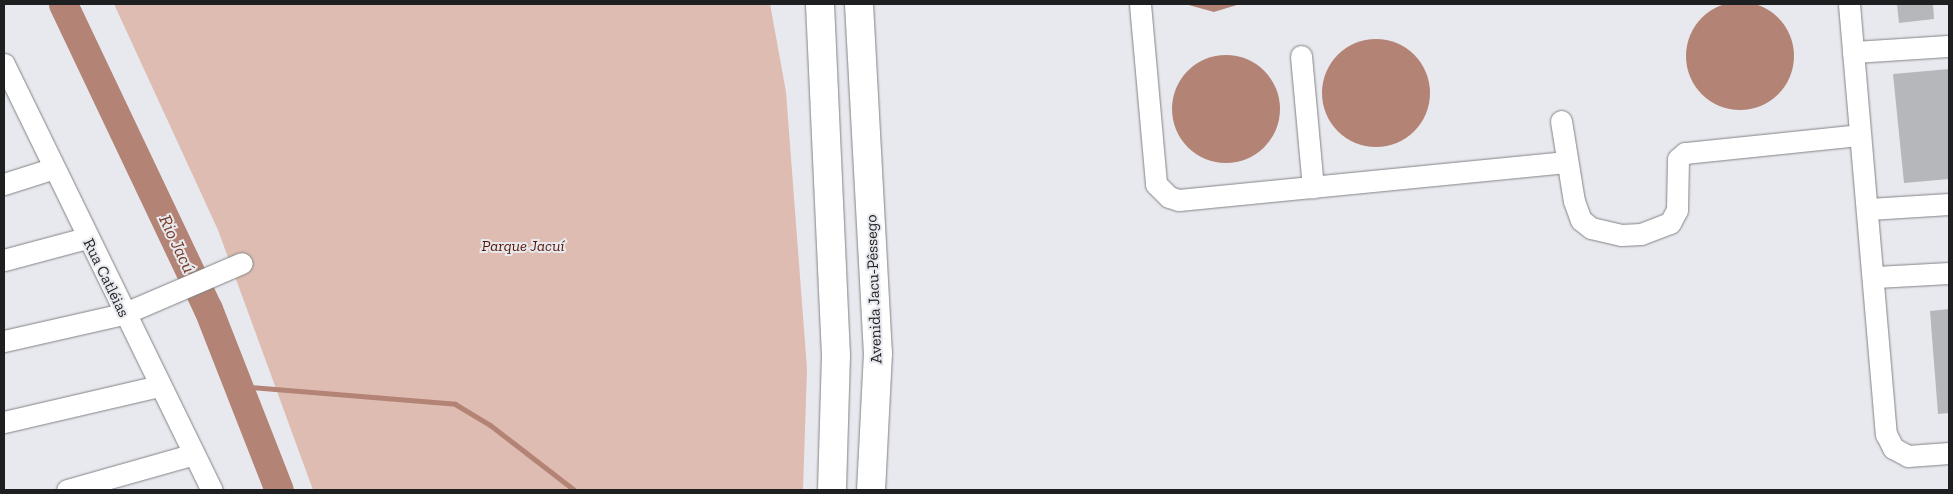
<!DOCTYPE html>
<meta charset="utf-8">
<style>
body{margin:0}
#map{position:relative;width:1953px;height:494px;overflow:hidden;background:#e8e9ee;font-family:"Zilla Slab",serif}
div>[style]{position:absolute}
.green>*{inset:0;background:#debcb1}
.water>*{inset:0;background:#b38475}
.round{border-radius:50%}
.stream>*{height:5px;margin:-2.5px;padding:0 2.5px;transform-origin:2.5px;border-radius:2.5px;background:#b38475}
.river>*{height:29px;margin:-14.5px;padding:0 14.5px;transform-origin:14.5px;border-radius:14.5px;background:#b38475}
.building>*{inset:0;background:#b6b7bb}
.roads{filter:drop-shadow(0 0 1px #828387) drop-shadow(0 0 1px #828387)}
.minor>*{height:21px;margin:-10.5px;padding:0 10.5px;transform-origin:10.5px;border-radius:10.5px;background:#fff}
.highway>*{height:28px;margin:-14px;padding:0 14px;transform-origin:14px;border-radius:14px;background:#fff}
span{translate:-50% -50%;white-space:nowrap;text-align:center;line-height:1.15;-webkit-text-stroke:4px #e8e9ee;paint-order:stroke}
.park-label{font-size:16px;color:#541804;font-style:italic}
.street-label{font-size:16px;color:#1e1f21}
.water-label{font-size:18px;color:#783926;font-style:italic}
.frame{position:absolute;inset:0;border:5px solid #1e1f21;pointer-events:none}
</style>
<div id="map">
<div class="green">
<i style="clip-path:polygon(114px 4px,770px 4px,786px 92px,807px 369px,803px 490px,313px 490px,218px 230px)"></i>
</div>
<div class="water">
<i class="round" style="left:1686px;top:2px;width:108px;height:108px"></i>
<i style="clip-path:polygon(1185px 4px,1240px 4px,1214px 12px)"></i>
<i class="round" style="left:1322px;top:39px;width:108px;height:108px"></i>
<i class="round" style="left:1172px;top:55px;width:108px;height:108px"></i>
</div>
<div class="stream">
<i style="left:238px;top:386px;width:218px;rotate:4.7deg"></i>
<i style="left:455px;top:404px;width:41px;rotate:31deg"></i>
<i style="left:490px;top:425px;width:106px;rotate:37.7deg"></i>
</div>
<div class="river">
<i style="left:63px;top:4px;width:338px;rotate:64.6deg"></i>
<i style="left:208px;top:309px;width:194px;rotate:68.6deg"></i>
</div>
<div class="building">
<i style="clip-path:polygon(1897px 4px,1933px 4px,1934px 19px,1899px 23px)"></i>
<i style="clip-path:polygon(1949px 69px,1949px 179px,1904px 183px,1893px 74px)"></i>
<i style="clip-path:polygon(1949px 309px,1949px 413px,1938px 414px,1930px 311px)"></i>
</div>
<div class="roads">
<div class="minor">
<i style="left:1140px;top:4px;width:181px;rotate:84.9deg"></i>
<i style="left:1156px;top:184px;width:18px;rotate:45deg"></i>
<i style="left:1169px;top:197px;width:10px;rotate:17deg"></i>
<i style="left:1179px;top:200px;width:389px;rotate:-5.6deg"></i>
<i style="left:1849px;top:4px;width:432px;rotate:85.1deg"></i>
<i style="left:1886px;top:434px;width:16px;rotate:63deg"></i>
<i style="left:1893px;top:448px;width:17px;rotate:28deg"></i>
<i style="left:1908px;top:456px;width:41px;rotate:-4.2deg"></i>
<i style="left:1853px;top:52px;width:96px;rotate:-3.6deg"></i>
<i style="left:1301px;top:56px;width:132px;rotate:84.8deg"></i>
<i style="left:4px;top:64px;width:474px;rotate:64deg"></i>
<i style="left:1561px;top:121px;width:81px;rotate:80.8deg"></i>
<i style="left:1574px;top:201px;width:20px;rotate:70deg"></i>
<i style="left:1581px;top:220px;width:13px;rotate:39deg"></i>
<i style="left:1591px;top:228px;width:31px;rotate:13deg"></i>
<i style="left:1621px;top:235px;width:20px;rotate:-3deg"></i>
<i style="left:1641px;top:234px;width:31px;rotate:-21deg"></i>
<i style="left:1670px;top:223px;width:15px;rotate:-62deg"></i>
<i style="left:1677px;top:210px;width:51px;rotate:-88.9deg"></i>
<i style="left:1678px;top:159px;width:9px;rotate:-41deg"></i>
<i style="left:1685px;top:153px;width:176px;rotate:-5.9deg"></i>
<i style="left:4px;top:184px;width:52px;rotate:-17.7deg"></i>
<i style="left:1869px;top:209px;width:80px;rotate:-3.6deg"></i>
<i style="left:4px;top:260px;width:85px;rotate:-15deg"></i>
<i style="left:1876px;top:277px;width:73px;rotate:-3.1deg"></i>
<i style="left:4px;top:341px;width:122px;rotate:-12.8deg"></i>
<i style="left:123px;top:314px;width:129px;rotate:-23.2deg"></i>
<i style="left:4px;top:422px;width:159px;rotate:-13.1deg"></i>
<i style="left:67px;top:490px;width:132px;rotate:-15.8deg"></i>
</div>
<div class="highway">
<i style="left:820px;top:4px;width:351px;rotate:87.4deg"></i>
<i style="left:836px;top:355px;width:135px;rotate:91.7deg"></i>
<i style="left:859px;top:4px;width:350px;rotate:86.9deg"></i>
<i style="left:878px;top:353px;width:137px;rotate:92.9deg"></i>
</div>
</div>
<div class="park-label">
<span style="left:523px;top:246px">Parque Jacuí</span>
</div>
<div class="street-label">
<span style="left:106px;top:278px;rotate:64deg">Rua Catléias</span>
<span style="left:874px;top:289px;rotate:-92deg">Avenida Jacu-Pêssego</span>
</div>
<div class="water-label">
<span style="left:177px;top:244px;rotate:65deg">Rio Jacú</span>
</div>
<div class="frame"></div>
</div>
